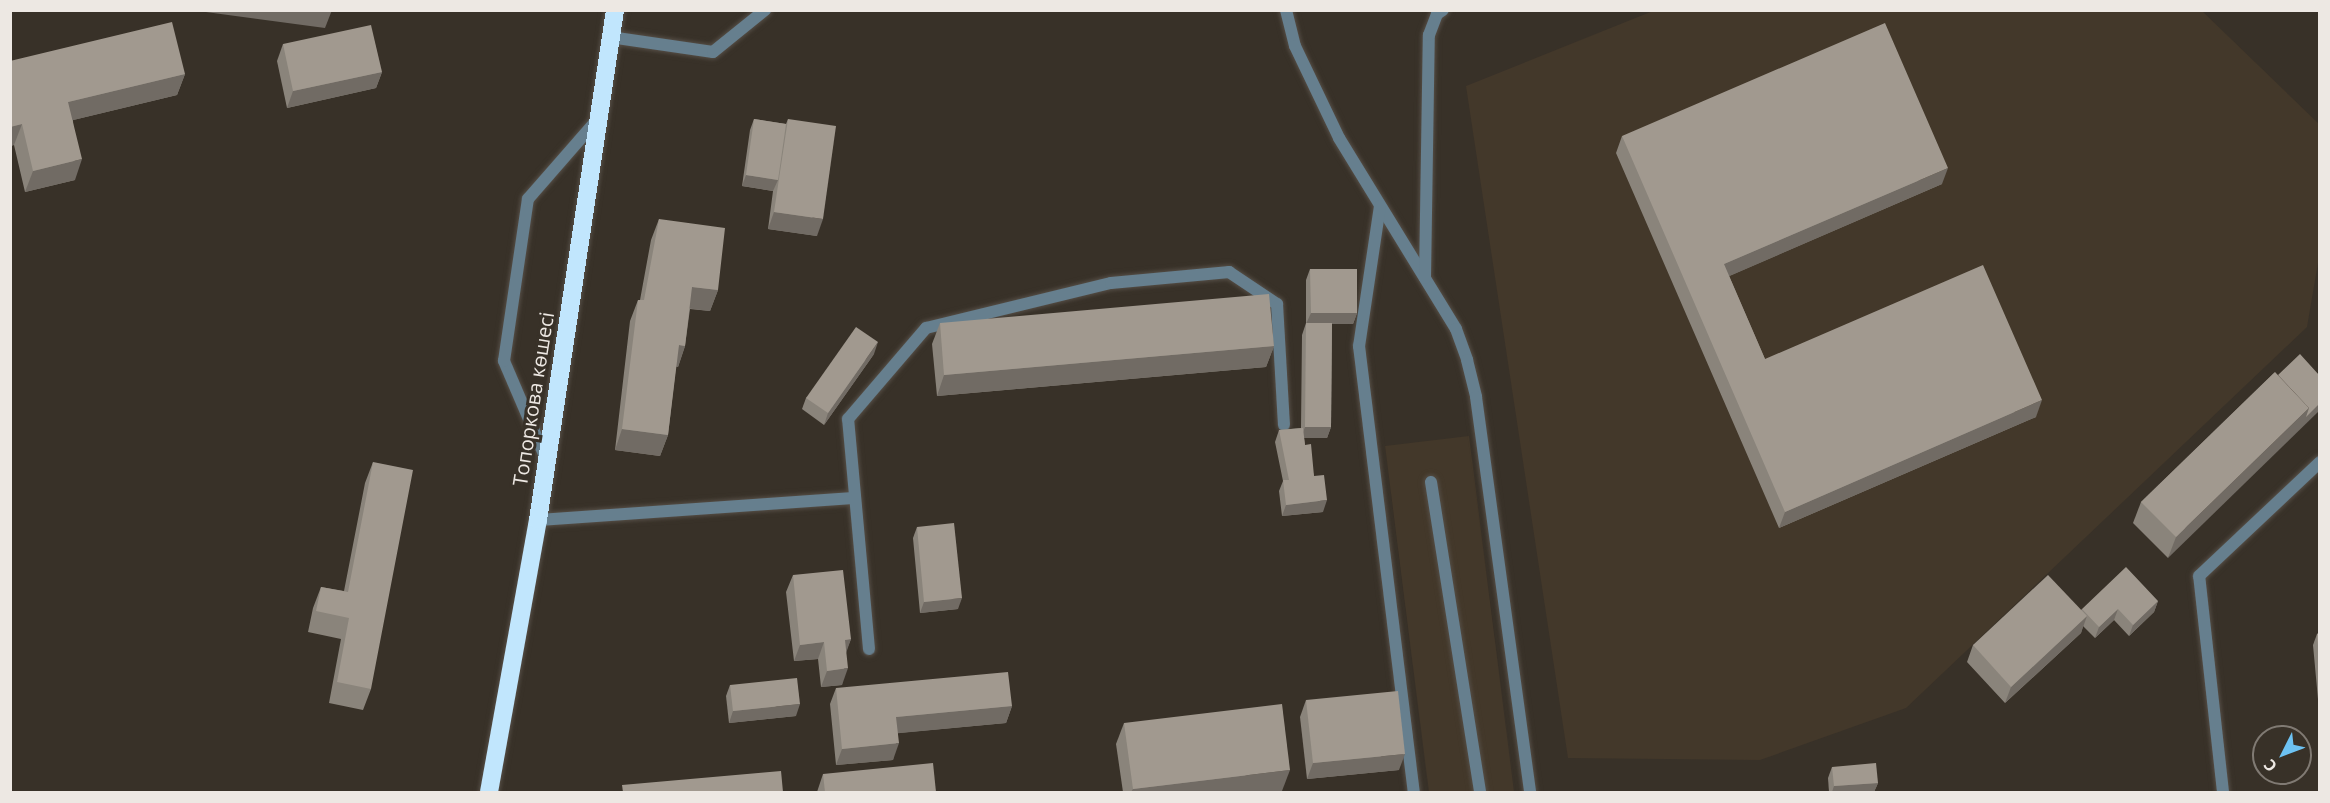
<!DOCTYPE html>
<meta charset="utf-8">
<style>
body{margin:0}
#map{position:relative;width:2330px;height:803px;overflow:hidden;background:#383128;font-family:"Open Sans",sans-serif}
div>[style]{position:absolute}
.built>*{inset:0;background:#43382a}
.roads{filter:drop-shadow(0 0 2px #554e46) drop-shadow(0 0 2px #554e46)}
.lane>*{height:12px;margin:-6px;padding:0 6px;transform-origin:6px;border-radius:6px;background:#667f8e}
.highway>*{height:18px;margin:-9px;padding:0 9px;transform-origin:9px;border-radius:9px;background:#c1e6fd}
.wall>*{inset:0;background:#8a847b}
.shaded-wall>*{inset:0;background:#716b64}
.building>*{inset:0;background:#a1998f}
span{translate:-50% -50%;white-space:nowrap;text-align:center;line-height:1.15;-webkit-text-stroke:6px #383128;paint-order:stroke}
.street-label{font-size:20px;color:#ede8e3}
.frame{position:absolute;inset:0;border:12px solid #ede8e3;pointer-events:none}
.north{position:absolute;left:2252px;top:725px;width:60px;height:60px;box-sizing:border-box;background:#383128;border:2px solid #807a73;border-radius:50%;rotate:228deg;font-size:16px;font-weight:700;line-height:24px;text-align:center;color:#ede8e3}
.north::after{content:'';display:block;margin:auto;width:21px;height:27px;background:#6dc2f3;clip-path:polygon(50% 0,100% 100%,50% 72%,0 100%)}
</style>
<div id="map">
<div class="built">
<i style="clip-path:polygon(1653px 11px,2202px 11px,2319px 124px,2319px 257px,2307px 327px,1906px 708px,1760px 760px,1568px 758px,1466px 86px)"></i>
<i style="clip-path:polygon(1469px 436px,1514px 792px,1429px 792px,1385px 446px)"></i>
</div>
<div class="roads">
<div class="lane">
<i style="left:1286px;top:10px;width:37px;rotate:76deg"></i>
<i style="left:1295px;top:46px;width:102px;rotate:64.4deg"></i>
<i style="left:1339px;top:138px;width:224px;rotate:58.5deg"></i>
<i style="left:1456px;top:329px;width:33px;rotate:70deg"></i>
<i style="left:1467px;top:360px;width:38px;rotate:76deg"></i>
<i style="left:1476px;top:397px;width:399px;rotate:82.2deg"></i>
<i style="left:610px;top:37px;width:104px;rotate:8.3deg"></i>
<i style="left:713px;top:52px;width:67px;rotate:-38.9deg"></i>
<i style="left:1380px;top:206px;width:142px;rotate:98.5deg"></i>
<i style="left:1359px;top:346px;width:449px;rotate:83deg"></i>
<i style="left:1425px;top:278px;width:243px;rotate:-89.1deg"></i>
<i style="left:1429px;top:35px;width:22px;rotate:-69deg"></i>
<i style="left:1437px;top:14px;width:7px;rotate:-34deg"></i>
<i style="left:546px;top:459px;width:107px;rotate:-113.2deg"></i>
<i style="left:504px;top:361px;width:164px;rotate:-81.6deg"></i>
<i style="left:528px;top:199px;width:105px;rotate:-48.9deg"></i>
<i style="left:1431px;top:482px;width:314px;rotate:81deg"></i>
<i style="left:538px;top:520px;width:317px;rotate:-4deg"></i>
<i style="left:869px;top:649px;width:231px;rotate:-95.2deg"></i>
<i style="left:848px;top:419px;width:120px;rotate:-49.4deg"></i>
<i style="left:926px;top:328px;width:190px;rotate:-13.7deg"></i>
<i style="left:1111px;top:283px;width:119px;rotate:-5.3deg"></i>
<i style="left:1229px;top:272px;width:58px;rotate:33.7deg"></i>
<i style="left:1277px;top:304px;width:121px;rotate:86.7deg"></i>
<i style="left:2223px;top:792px;width:217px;rotate:-96.3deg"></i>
<i style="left:2199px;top:576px;width:166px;rotate:-43.3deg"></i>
</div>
<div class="highway">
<i style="left:489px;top:792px;width:276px;rotate:-79.8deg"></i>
<i style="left:538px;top:520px;width:516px;rotate:-81.41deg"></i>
</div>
</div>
<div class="wall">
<i style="clip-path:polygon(283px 44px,382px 72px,376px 88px,287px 108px,277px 61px)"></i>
<i style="clip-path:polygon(10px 61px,185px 74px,177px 95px,73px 120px,75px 180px,25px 192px,14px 145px,10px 146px)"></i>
<i style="clip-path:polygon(754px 119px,786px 124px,788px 119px,817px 236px,768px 229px,773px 191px,742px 186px,750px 130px)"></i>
<i style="clip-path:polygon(1622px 136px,1942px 184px,1729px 276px,1765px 359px,2036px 417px,1779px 528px,1616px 153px)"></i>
<i style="clip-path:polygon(659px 219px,718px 290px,710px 311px,690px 309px,685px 346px,678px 367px,676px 366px,668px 435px,660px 456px,615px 450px,630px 321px,638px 300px,640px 300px,651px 240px)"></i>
<i style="clip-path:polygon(1310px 269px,1357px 313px,1353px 324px,1332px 324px,1331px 427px,1327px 438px,1304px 438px,1305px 445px,1314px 476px,1323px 512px,1282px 516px,1279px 491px,1283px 481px,1275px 442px,1279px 430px,1301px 428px,1302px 335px,1306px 323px,1306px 280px)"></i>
<i style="clip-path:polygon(940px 323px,1274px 346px,1266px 367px,937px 396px,932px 344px)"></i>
<i style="clip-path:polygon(874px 354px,824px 425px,802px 409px,806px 398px)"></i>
<i style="clip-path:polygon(2275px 372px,2168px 558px,2133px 523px,2141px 502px)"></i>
<i style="clip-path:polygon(373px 462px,371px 689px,363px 710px,329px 703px,341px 639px,308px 632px,313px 608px,321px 587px,344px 591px,365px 483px)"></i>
<i style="clip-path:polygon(917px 527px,958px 609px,920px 613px,913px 538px)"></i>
<i style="clip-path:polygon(793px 575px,851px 639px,846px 651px,842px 685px,821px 687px,818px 659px,794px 661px,786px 592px)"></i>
<i style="clip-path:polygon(2158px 601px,2154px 612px,2129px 636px,2114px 620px,2095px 638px,2083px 626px,2081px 633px,2005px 703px,1967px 662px,1973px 645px,2081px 610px,2082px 609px)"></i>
<i style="clip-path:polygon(2319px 633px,2319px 710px,2313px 645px,2317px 634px)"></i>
<i style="clip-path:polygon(730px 685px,796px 716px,729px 723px,726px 696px)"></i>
<i style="clip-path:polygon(836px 688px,1012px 706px,1006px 723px,898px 733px,893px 760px,836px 765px,830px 704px)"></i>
<i style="clip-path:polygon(1306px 700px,1399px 770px,1307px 779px,1300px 717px)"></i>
<i style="clip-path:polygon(1124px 723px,1282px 791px,1274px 792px,1123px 792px,1116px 744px)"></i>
<i style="clip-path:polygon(1832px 767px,1878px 783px,1874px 792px,1829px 792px,1828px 778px)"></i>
<i style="clip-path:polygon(823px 774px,936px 792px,817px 792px)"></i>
</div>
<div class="shaded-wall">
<i style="clip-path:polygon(191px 10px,332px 10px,325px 28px)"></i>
<i style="clip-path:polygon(382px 72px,376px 88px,287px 108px,293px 91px)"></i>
<i style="clip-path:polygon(185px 74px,177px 95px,61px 123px,68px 102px)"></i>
<i style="clip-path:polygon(22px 124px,14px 145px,10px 146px,10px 127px)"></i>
<i style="clip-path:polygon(82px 159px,75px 180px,25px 192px,33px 171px)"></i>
<i style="clip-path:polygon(1948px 168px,1942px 184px,1718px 281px,1724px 264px)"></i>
<i style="clip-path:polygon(746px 175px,778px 180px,773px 191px,742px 186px)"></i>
<i style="clip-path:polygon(774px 212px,823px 219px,817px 236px,768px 229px)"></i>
<i style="clip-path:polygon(692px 287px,718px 290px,710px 311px,685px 308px)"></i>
<i style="clip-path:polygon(1311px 313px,1357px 313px,1353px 324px,1306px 324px)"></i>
<i style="clip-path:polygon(878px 342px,874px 354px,824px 425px,828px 413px)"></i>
<i style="clip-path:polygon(679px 345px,685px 346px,678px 367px,671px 366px)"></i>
<i style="clip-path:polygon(1274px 346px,1266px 367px,937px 396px,944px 375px)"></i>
<i style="clip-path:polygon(2042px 400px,2036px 417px,1779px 528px,1785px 512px)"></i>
<i style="clip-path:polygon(2319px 404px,2319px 411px,2168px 558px,2176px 537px,2309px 408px)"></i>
<i style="clip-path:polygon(1305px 427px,1331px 427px,1327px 438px,1301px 438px)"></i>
<i style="clip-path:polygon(622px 429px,668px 435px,660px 456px,615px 450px)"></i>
<i style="clip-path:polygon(1327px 500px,1323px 512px,1282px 516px,1286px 505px)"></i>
<i style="clip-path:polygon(962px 598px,958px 609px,920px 613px,924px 602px)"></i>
<i style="clip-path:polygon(2158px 601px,2154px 612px,2129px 636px,2133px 625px)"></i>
<i style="clip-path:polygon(2118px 609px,2114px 620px,2095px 638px,2099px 627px)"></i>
<i style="clip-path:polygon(2087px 616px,2081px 633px,2005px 703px,2011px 687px)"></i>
<i style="clip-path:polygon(851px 639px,845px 656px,845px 640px)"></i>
<i style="clip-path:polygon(824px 642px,818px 659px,794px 661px,800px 645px)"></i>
<i style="clip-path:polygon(848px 668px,842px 685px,821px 687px,827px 671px)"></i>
<i style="clip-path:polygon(800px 704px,796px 716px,729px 723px,733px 711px)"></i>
<i style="clip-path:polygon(1012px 706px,1006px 723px,890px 734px,896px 717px)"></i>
<i style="clip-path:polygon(899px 743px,893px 760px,836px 765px,842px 749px)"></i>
<i style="clip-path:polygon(1405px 754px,1399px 770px,1307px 779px,1313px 763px)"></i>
<i style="clip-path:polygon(1290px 770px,1282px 791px,1274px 792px,1131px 792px,1133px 789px)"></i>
<i style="clip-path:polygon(1878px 783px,1874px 792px,1832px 792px,1834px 786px)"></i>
</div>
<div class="building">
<i style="clip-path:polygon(172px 22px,185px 74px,68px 102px,82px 159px,33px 171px,22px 124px,10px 127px,10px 61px)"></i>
<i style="clip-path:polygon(1885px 23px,1948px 168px,1724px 264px,1765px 359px,1983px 265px,2042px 400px,1785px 512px,1622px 136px)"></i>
<i style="clip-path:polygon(371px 25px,382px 72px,293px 91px,283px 44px)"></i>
<i style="clip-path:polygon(754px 119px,786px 124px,778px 180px,746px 175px)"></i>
<i style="clip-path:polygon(788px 119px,836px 126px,823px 219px,774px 212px)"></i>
<i style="clip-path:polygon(659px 219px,725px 228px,718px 290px,692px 287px,685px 346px,679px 345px,668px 435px,622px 429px,638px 300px,644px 300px)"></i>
<i style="clip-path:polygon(1310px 269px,1357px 269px,1357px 313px,1311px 313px)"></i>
<i style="clip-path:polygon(1269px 294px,1274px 346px,944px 375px,940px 323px)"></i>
<i style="clip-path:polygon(1306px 323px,1332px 323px,1331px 427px,1305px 427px)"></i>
<i style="clip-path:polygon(856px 327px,878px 342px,828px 413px,806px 398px)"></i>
<i style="clip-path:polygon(2300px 354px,2319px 375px,2319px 404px,2306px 417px,2309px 408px,2278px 375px)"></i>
<i style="clip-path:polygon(2275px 372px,2309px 408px,2176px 537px,2141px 502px)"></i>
<i style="clip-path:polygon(1303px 428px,1305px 445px,1311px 444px,1314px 476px,1324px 475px,1327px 500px,1286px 505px,1283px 480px,1289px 480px,1279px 430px)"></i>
<i style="clip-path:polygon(373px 462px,413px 470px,371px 689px,337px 682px,349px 618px,316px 611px,321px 587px,348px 592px)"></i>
<i style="clip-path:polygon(954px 523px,962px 598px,924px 602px,917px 527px)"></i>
<i style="clip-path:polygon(2126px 567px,2158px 601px,2133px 625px,2118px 609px,2099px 627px,2082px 609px)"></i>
<i style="clip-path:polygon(843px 570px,851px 639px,845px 640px,848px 668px,827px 671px,824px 642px,800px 645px,793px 575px)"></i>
<i style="clip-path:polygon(2048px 575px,2087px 616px,2011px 687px,1973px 645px)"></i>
<i style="clip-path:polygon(2319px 633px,2319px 658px,2317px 634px)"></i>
<i style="clip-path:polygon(1008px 672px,1012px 706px,896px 717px,899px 743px,842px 749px,836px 688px)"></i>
<i style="clip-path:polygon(797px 678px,800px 704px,733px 711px,730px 685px)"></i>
<i style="clip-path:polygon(1398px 691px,1405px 754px,1313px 763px,1306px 700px)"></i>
<i style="clip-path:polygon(1282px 704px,1290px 770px,1133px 789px,1124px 723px)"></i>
<i style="clip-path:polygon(933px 763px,936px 792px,825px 792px,823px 774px)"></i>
<i style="clip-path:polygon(1876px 763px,1878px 783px,1834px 786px,1832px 767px)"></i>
<i style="clip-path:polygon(781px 771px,783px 792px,623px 792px,622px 785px)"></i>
</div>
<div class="street-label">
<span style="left:533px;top:399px;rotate:-81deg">Топоркова көшесі</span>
</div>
<div class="frame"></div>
<div class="north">С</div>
</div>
